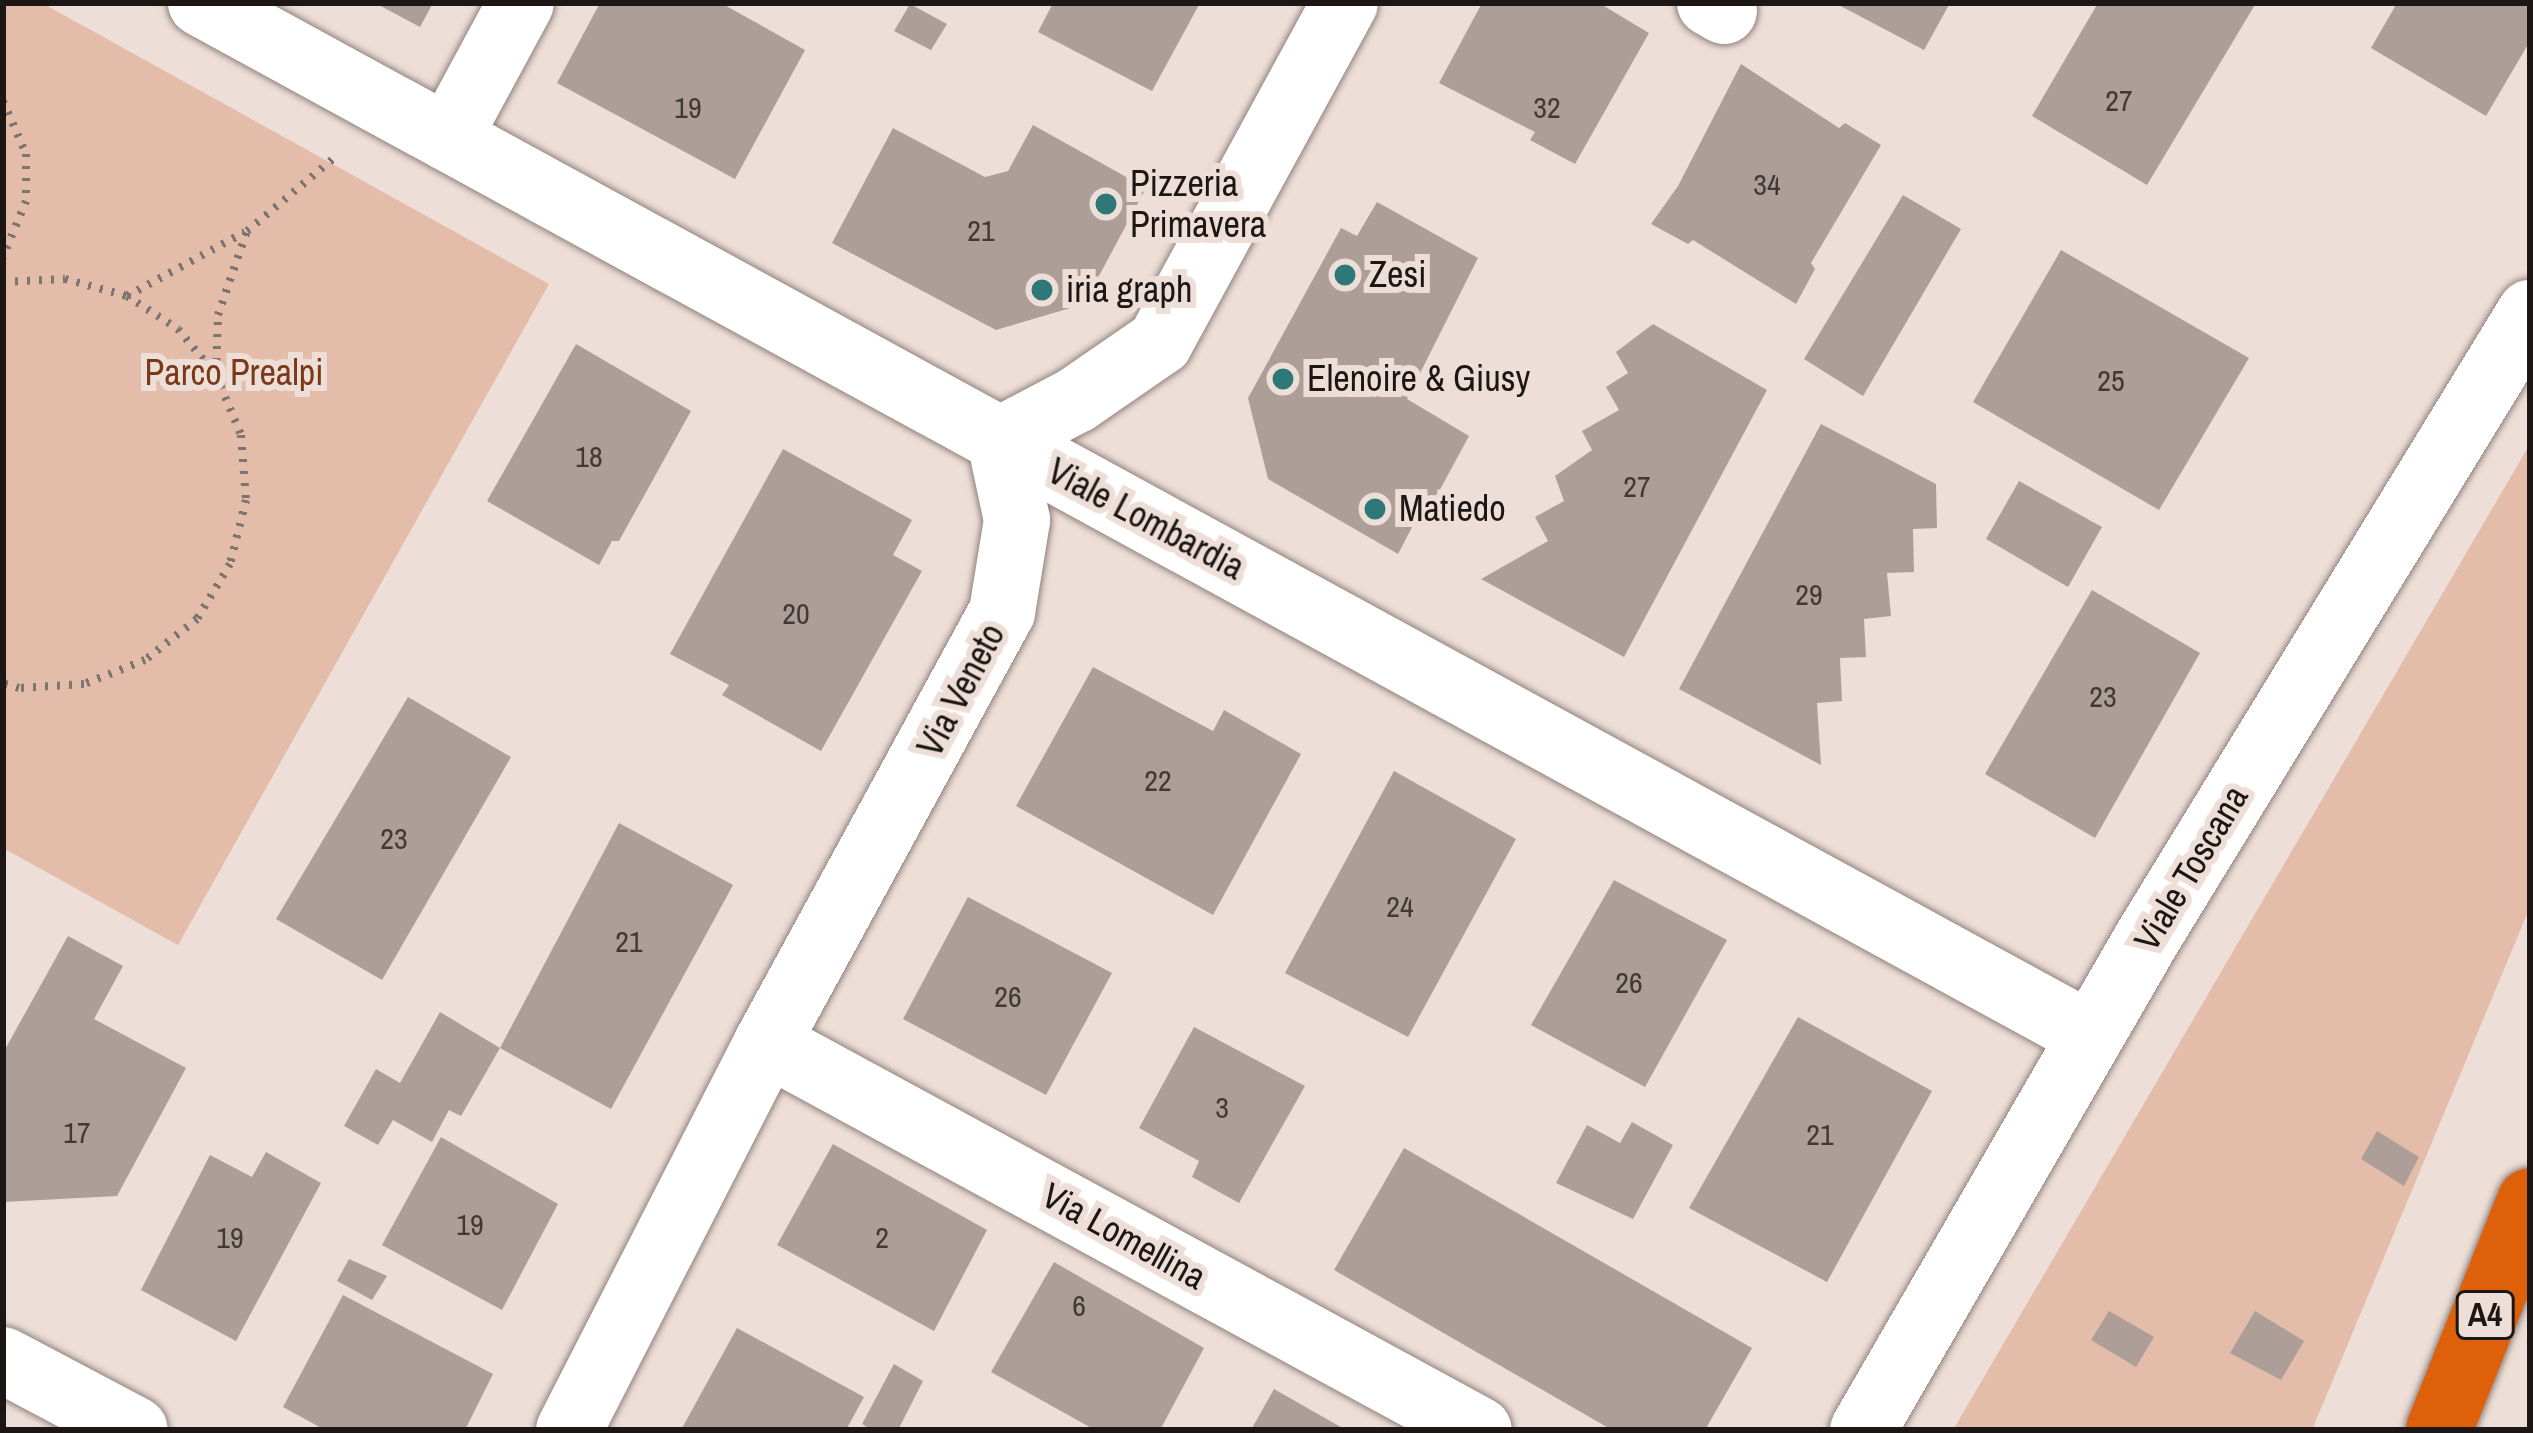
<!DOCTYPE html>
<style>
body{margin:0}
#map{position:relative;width:2533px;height:1433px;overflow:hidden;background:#edded7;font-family:"Archivo Narrow",sans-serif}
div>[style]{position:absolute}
.green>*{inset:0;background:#e3bcaa}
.building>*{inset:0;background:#ad9f98}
.path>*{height:8px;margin-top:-4px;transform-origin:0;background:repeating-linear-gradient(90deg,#7e7470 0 3px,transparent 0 12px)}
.roads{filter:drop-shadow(0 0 3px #91837d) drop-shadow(0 0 3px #91837d)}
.minor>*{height:66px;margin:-33px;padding:0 33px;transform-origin:33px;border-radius:33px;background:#fff}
.highway>*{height:66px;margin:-33px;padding:0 33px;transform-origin:33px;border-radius:33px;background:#df600b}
.dots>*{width:33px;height:33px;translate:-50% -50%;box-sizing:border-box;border:6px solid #edded7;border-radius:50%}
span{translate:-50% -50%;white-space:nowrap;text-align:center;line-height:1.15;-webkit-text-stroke:12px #edded7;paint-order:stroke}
.number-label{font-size:30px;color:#403935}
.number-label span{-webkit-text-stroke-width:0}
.shield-label span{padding:3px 9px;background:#edded7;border:3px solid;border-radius:9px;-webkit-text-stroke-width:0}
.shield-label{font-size:33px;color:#1c1714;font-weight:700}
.poi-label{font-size:36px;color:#1c1714}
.left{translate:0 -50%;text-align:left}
.park-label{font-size:36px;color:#7a3a19}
.street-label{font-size:36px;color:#1c1714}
.frame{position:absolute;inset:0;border:6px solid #1c1714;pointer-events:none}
</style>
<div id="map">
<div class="green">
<i style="clip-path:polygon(3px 3px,42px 3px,549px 284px,178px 945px,3px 848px)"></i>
<i style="clip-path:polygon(2530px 444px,2530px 907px,2312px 1430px,1953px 1430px)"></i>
</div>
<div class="building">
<i style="clip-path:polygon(375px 3px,433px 3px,420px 27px)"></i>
<i style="clip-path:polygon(600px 3px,721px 3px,805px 50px,735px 179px,557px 83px)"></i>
<i style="clip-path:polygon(1053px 3px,1200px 3px,1152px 91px,1038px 32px)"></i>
<i style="clip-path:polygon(1482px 3px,1599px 3px,1649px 33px,1575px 164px,1530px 140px,1535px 132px,1439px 83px)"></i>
<i style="clip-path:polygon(1835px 3px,1950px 3px,1924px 50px)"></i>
<i style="clip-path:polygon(2098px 3px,2256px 3px,2147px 185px,2032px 116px)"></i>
<i style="clip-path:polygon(2397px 3px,2530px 3px,2530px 41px,2486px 116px,2371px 48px)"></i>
<i style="clip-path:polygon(910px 4px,947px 24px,931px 50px,894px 31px)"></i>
<i style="clip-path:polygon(1741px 64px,1839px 128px,1845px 123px,1881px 145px,1811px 263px,1815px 269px,1796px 304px,1693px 240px,1688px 244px,1651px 224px,1678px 186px)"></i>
<i style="clip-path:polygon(1033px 125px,1146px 188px,1084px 304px,996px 330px,832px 243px,893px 128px,985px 177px,1008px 171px)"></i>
<i style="clip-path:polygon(1903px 195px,1961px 229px,1863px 396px,1804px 359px)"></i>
<i style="clip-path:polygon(1377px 202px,1478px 258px,1407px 399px,1469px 436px,1436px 497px,1428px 497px,1398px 554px,1268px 479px,1248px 398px,1341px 228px,1357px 236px)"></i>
<i style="clip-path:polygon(2061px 250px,2249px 358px,2159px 510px,1973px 402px)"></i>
<i style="clip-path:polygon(1653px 324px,1767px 390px,1624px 657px,1481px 579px,1548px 541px,1535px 517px,1564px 501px,1555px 476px,1592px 450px,1582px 431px,1619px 410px,1606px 387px,1628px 373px,1616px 352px)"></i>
<i style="clip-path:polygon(576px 344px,691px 411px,619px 541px,612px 541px,599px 565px,487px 501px)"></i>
<i style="clip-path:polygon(1821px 424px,1936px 484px,1937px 528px,1913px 529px,1914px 572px,1887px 573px,1891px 616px,1864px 619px,1866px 657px,1840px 658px,1842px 701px,1817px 703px,1821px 765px,1679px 689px)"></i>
<i style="clip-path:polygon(783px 449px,912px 520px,893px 555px,922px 571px,821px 751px,722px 695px,729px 685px,670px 654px)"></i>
<i style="clip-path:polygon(2019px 481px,2102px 527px,2068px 587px,1986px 539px)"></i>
<i style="clip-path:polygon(2092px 590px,2200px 653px,2095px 838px,1985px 774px)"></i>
<i style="clip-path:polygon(1093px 667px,1213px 731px,1224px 710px,1301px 754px,1213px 915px,1016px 806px)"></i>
<i style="clip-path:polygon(408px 697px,511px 757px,382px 980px,276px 919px)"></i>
<i style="clip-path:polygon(1394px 771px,1516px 839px,1408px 1037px,1285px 973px)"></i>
<i style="clip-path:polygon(619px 823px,733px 885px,611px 1109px,500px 1048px,461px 1116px,449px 1110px,432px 1142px,393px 1120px,378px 1145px,344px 1126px,376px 1069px,400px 1083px,440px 1012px,500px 1048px)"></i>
<i style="clip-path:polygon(1614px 880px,1727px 940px,1645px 1087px,1531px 1025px)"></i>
<i style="clip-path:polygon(968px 897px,1112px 973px,1046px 1095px,903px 1019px)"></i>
<i style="clip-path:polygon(68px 936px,123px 966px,94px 1019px,186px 1068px,117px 1196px,3px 1202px,3px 1053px)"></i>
<i style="clip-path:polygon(1798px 1017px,1932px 1091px,1827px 1282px,1689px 1208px)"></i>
<i style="clip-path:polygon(1194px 1027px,1305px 1086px,1239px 1203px,1192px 1177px,1199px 1161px,1139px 1128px)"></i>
<i style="clip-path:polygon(1632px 1122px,1673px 1145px,1633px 1219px,1556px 1183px,1587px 1125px,1620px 1143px)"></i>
<i style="clip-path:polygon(2377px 1131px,2419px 1157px,2404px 1186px,2361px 1159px)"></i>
<i style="clip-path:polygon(441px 1137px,558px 1204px,502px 1310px,382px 1245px)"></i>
<i style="clip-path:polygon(833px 1144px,987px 1230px,934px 1331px,777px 1245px)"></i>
<i style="clip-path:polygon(1404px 1148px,1752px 1348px,1705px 1430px,1612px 1430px,1334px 1270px)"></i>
<i style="clip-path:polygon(266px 1152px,321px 1183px,236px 1341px,141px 1290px,210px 1155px,252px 1177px)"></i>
<i style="clip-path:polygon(349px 1259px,387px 1276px,372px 1300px,337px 1281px)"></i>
<i style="clip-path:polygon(1054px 1262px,1204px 1348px,1160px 1430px,1095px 1430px,991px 1372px)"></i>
<i style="clip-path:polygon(343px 1295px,493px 1374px,465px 1430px,325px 1430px,283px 1407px)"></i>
<i style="clip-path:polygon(2109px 1311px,2154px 1337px,2136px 1367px,2091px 1340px)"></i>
<i style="clip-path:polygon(2255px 1311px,2304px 1341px,2281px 1380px,2230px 1353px)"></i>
<i style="clip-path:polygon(737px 1328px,864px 1397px,846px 1430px,681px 1430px)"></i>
<i style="clip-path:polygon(894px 1364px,923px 1381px,898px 1430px,872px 1430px,862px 1424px)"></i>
<i style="clip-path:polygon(1274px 1389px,1346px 1430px,1251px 1430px)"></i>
</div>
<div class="path">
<i style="left:3px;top:101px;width:58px;rotate:66.5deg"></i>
<i style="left:26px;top:154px;width:47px;rotate:90deg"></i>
<i style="left:26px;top:201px;width:61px;rotate:112.3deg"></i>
<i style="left:3px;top:282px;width:62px;rotate:-2.8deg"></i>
<i style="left:65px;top:279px;width:64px;rotate:15.3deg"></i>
<i style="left:127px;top:296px;width:61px;rotate:32.9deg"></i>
<i style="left:178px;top:329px;width:60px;rotate:50.4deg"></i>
<i style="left:216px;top:375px;width:65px;rotate:67.4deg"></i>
<i style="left:241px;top:435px;width:65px;rotate:85.6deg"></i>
<i style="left:246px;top:500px;width:66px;rotate:104deg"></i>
<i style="left:230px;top:564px;width:64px;rotate:121deg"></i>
<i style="left:197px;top:619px;width:66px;rotate:141.7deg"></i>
<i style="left:145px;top:660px;width:66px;rotate:158.5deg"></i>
<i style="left:84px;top:684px;width:65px;rotate:176.5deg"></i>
<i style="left:19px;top:688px;width:17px;rotate:-163deg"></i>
<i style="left:127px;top:296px;width:134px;rotate:-28.5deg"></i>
<i style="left:216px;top:373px;width:58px;rotate:-88deg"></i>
<i style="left:218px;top:315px;width:89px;rotate:-71deg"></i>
<i style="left:247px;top:231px;width:114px;rotate:-40deg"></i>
</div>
<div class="roads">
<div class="minor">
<i style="left:201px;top:3px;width:2153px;rotate:28.65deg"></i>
<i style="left:1710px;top:3px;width:16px;rotate:30deg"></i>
<i style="left:448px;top:138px;width:153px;rotate:-61.6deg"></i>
<i style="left:767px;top:1043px;width:810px;rotate:28.53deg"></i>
<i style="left:3px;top:1360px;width:149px;rotate:27.9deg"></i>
<i style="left:569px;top:1430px;width:435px;rotate:-62.9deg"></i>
<i style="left:767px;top:1043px;width:491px;rotate:-61.4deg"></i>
<i style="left:1002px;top:612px;width:93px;rotate:-80.7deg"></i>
<i style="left:1017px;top:520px;width:82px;rotate:-102deg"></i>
<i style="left:1000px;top:440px;width:86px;rotate:-27.8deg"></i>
<i style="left:1076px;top:400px;width:102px;rotate:-34.6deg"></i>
<i style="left:1160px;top:342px;width:386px;rotate:-61.4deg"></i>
<i style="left:1863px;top:1430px;width:569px;rotate:-59.97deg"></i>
<i style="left:2148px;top:937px;width:732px;rotate:-58.53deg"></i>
</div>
<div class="highway">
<i style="left:2439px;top:1430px;width:246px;rotate:-68.3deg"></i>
</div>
</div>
<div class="dots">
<i style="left:1106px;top:204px;background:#2e7878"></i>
<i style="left:1345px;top:275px;background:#2e7878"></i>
<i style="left:1042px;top:290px;background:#2e7878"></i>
<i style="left:1283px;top:379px;background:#2e7878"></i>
<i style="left:1375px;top:509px;background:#2e7878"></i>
</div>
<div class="number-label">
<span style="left:2119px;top:100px">27</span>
<span style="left:688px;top:107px">19</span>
<span style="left:1547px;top:107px">32</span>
<span style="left:1767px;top:184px">34</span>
<span style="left:981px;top:230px">21</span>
<span style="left:2111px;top:380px">25</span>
<span style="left:589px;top:456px">18</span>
<span style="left:1637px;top:486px">27</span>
<span style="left:1809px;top:594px">29</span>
<span style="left:796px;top:613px">20</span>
<span style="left:2103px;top:696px">23</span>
<span style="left:1158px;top:780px">22</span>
<span style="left:394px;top:838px">23</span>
<span style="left:1400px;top:906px">24</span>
<span style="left:629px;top:941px">21</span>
<span style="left:1629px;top:982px">26</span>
<span style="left:1008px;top:996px">26</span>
<span style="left:1222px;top:1107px">3</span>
<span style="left:77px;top:1132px">17</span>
<span style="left:1820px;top:1134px">21</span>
<span style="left:470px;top:1224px">19</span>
<span style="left:230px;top:1237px">19</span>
<span style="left:882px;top:1237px">2</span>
<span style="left:1079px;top:1305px">6</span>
</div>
<div class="shield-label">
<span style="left:2485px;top:1315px">A4</span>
</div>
<div class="poi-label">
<span class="left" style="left:1130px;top:204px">Pizzeria<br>Primavera</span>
<span class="left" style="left:1369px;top:275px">Zesi</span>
<span class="left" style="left:1066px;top:290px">iria graph</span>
<span class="left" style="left:1307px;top:379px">Elenoire &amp; Giusy</span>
<span class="left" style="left:1399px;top:509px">Matiedo</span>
</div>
<div class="park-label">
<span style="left:234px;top:373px">Parco Prealpi</span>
</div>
<div class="street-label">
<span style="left:1146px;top:519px;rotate:28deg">Viale Lombardia</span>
<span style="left:961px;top:690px;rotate:-62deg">Via Veneto</span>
<span style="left:2191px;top:868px;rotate:-59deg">Viale Toscana</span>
<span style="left:1124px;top:1236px;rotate:29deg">Via Lomellina</span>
</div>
<div class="frame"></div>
</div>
